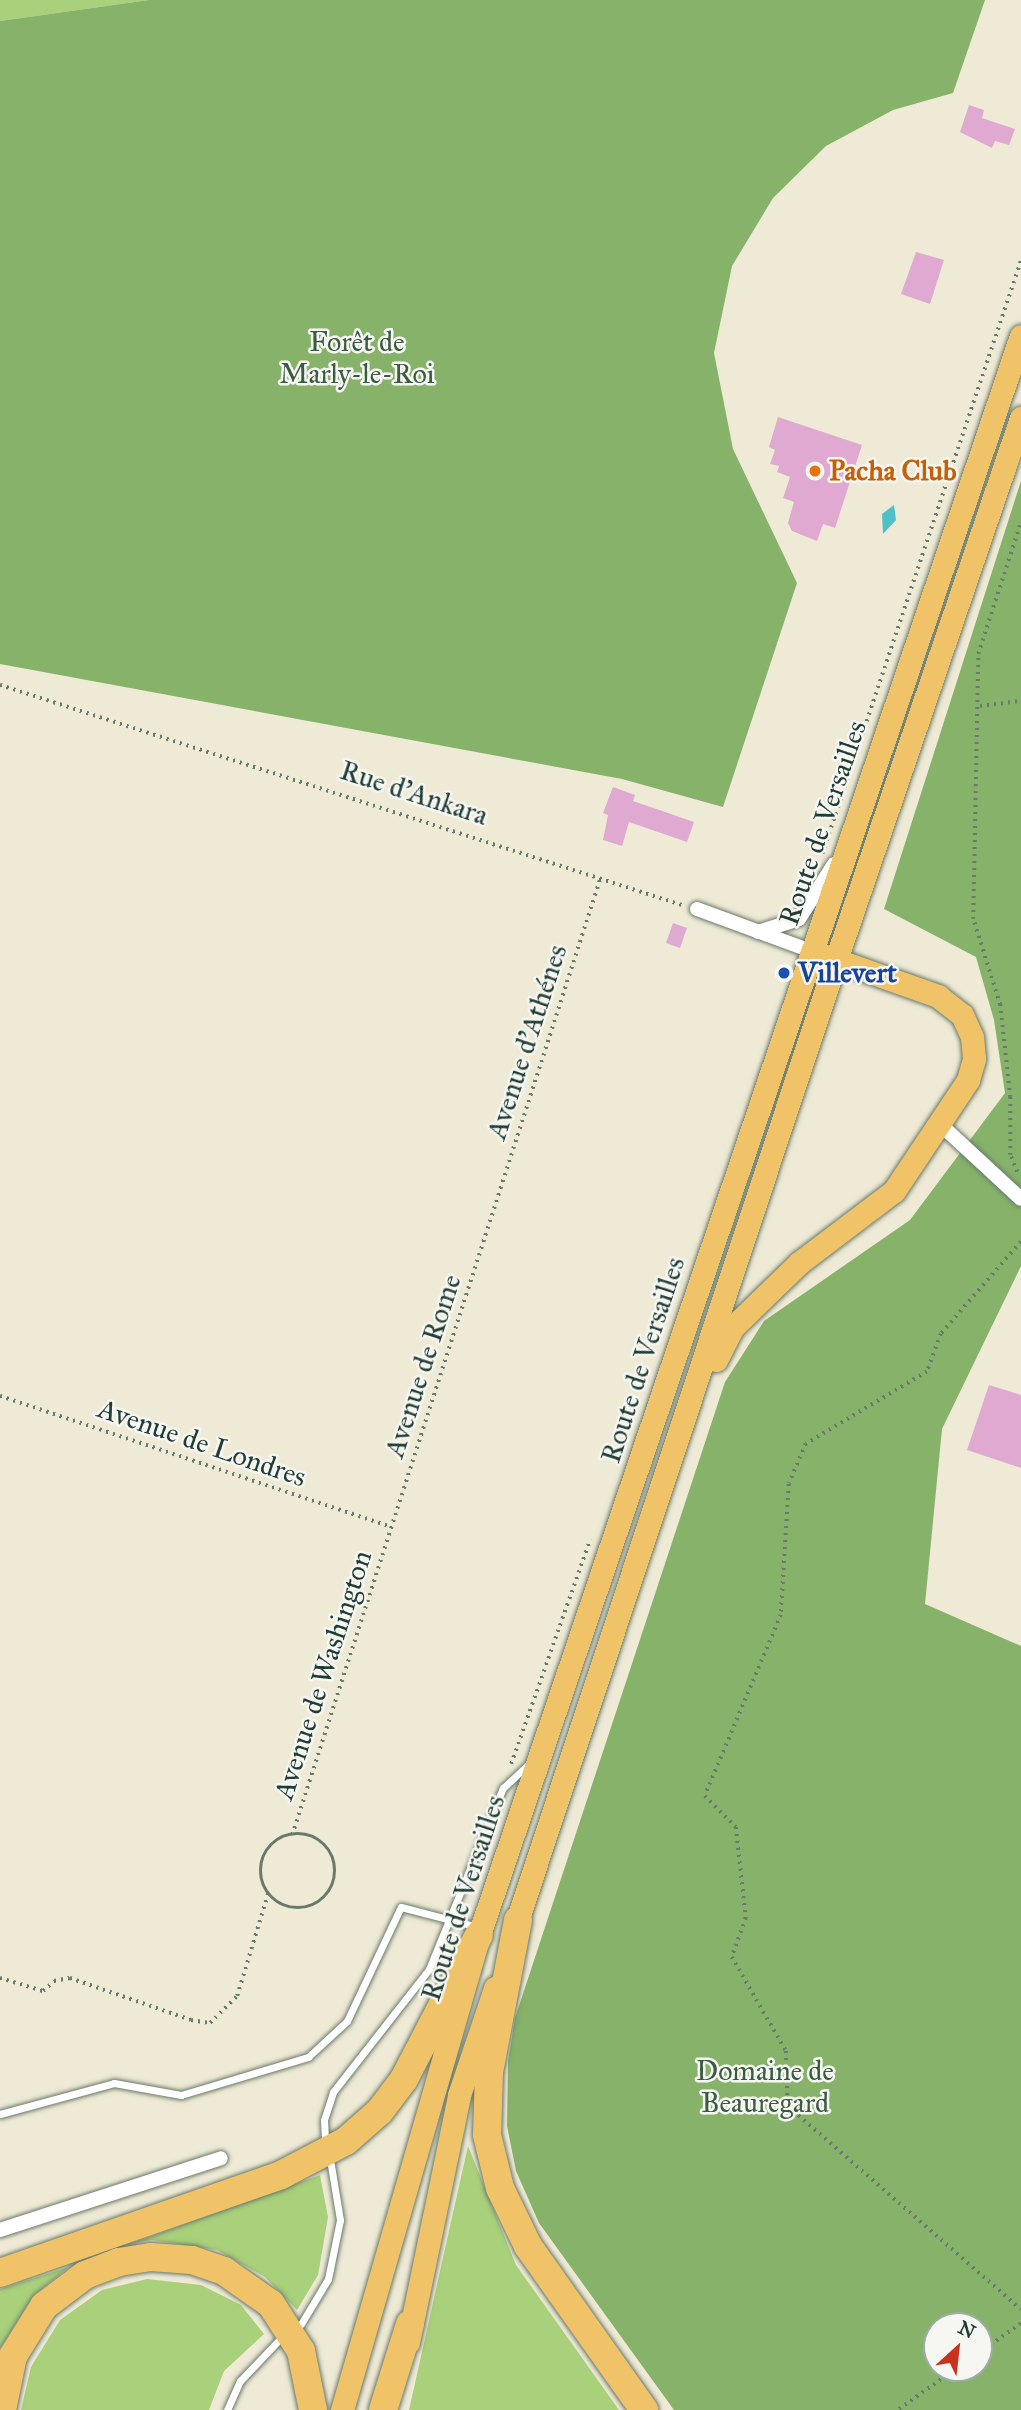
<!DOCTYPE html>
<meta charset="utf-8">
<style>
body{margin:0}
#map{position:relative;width:1021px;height:2410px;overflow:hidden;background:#efead5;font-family:"IM FELL Great Primer",serif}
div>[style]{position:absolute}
.green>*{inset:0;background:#a9d07a}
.forest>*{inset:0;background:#86b26a}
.water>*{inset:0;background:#51c0c6}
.building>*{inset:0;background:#e0a9d2}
.path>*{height:3.5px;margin-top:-1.75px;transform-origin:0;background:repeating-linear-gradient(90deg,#687a6c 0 2px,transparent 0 7px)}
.path>.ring{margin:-1.75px;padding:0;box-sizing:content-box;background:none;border:3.5px solid #687a6c;border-radius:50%}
.roads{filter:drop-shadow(0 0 2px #687a6c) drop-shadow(0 0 2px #687a6c)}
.lane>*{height:7px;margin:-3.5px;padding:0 3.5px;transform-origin:3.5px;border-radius:3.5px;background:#fff}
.street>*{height:14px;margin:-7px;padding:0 7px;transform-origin:7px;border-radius:7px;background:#fff}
.primary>*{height:23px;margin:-11.5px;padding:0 11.5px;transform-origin:11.5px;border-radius:11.5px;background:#f1c369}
.highway>*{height:28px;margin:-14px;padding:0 14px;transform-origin:14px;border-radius:14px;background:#f1c369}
.dots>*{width:19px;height:19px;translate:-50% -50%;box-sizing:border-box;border:4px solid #f6f6f2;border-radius:50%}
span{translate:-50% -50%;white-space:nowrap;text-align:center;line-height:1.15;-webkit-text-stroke:5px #f6f6f2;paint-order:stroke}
.park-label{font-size:28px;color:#3b5a42}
.food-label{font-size:28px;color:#c56008;font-weight:700}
.left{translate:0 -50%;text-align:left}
.street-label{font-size:28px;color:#1f3d34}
.transit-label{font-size:28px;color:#164399;font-weight:700}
.north{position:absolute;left:923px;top:2312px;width:70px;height:70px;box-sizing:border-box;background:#f6f6f2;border:2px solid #a0aca6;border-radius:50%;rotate:27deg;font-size:19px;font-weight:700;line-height:28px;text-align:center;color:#1f3d34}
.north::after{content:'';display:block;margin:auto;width:24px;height:32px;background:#c8321e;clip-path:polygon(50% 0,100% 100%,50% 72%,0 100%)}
</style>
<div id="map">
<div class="green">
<i style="clip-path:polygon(0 0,149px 0,0 21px)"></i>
<i style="clip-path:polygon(468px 2146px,516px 2265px,619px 2410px,409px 2410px)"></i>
<i style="clip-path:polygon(320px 2175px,328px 2217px,318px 2275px,297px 2310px,265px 2277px,217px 2250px,152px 2240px,133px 2243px)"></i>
<i style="clip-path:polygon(69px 2267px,34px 2295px,0 2348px,0 2289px)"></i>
<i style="clip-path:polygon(147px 2279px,201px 2285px,241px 2305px,264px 2334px,224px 2371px,209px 2410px,21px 2410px,31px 2367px,60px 2320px,102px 2290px)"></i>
</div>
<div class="forest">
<i style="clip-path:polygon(149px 0,985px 0,953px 93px,893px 110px,826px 146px,773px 198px,732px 266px,714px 353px,733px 449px,797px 583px,723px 807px,622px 779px,0 664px,0 21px)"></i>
<i style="clip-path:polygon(evenodd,1021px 481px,1021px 1266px,942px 1429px,925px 1604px,1021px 1646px,1021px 2410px,674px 2410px,539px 2223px,516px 2171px,507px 2126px,508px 2061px,515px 2018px,725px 1382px,764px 1321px,910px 1220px,1005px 1093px,994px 1020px,976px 957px,884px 909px,1021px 481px,937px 2326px,979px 2326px,979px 2368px,937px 2368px,937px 2326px)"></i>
</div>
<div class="water">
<i style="clip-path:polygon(894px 505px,896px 520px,883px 534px,882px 514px)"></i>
</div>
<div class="building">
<i style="clip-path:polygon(969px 105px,984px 110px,982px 118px,1015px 129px,1009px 145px,995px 141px,992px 148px,960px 132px)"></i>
<i style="clip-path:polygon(916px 252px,944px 260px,930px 304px,901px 294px)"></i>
<i style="clip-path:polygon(778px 417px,862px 445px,835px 528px,823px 524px,817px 541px,792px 531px,788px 523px,794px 502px,783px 498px,790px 477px,777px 472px,779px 466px,770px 464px,775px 450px,769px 447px)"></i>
<i style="clip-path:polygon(613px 787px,635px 795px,633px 801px,694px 822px,687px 842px,629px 822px,622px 846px,603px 840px,608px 815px,603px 813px)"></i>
<i style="clip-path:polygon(673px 923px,687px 928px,680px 948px,666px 943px)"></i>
<i style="clip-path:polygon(989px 1385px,1021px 1395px,1021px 1468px,967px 1450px)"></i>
</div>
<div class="path">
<i style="left:0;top:685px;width:717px;rotate:17.88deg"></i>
<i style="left:980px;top:706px;width:41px;rotate:-7deg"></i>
<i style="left:822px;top:854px;width:626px;rotate:-71.48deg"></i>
<i style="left:1017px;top:1172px;width:18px;rotate:-112deg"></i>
<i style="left:1010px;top:1155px;width:58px;rotate:-90deg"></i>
<i style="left:1010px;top:1097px;width:93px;rotate:-96.2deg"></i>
<i style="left:1000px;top:1005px;width:90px;rotate:-107.4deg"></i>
<i style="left:973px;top:919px;width:265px;rotate:-88.9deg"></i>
<i style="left:978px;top:654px;width:139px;rotate:-72deg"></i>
<i style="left:1021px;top:1242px;width:122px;rotate:131deg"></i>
<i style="left:941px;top:1334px;width:40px;rotate:110.2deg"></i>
<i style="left:927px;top:1372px;width:141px;rotate:149.2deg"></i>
<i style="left:806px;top:1444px;width:43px;rotate:113deg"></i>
<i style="left:789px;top:1484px;width:131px;rotate:93.5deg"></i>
<i style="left:781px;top:1615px;width:196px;rotate:112.8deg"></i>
<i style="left:705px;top:1796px;width:44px;rotate:45deg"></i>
<i style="left:736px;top:1827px;width:92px;rotate:83.7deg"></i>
<i style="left:746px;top:1918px;width:41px;rotate:109.7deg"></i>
<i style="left:732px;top:1957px;width:108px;rotate:60.1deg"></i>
<i style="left:786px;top:2051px;width:55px;rotate:87.9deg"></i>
<i style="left:788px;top:2106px;width:309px;rotate:41.1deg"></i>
<i style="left:0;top:1396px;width:412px;rotate:18.5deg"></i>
<i style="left:511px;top:1764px;width:238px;rotate:-70.6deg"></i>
<i class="ring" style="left:261px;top:1834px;width:70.5px;height:70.5px"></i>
<i style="left:292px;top:1835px;width:1004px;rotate:-72.14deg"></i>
<i style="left:0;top:1978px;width:45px;rotate:16.8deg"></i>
<i style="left:43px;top:1991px;width:15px;rotate:-42deg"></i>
<i style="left:54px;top:1981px;width:16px;rotate:-11deg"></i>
<i style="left:70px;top:1978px;width:128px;rotate:19.1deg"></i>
<i style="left:191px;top:2020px;width:19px;rotate:9deg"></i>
<i style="left:210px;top:2023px;width:38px;rotate:-45deg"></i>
<i style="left:237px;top:1996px;width:108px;rotate:-73.2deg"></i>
<i style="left:979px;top:2353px;width:52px;rotate:-35.5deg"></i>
<i style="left:899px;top:2409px;width:71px;rotate:-35.3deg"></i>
</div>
<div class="roads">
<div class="lane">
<i style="left:0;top:2114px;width:118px;rotate:-15.2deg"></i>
<i style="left:114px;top:2083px;width:68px;rotate:10.2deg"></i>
<i style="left:181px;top:2095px;width:133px;rotate:-16.7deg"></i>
<i style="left:308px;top:2057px;width:53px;rotate:-42.7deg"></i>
<i style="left:347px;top:2021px;width:126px;rotate:-64.7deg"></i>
<i style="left:401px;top:1907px;width:80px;rotate:14.6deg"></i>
<i style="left:325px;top:2139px;width:19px;rotate:-93deg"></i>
<i style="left:324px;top:2120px;width:29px;rotate:-72deg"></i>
<i style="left:333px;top:2092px;width:156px;rotate:-52deg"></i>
<i style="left:429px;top:1969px;width:196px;rotate:-67.8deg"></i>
<i style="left:503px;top:1788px;width:37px;rotate:-43deg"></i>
<i style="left:301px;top:2324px;width:52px;rotate:-59deg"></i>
<i style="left:328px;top:2279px;width:60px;rotate:-78.5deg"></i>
<i style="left:340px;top:2220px;width:56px;rotate:-99.3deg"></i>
<i style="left:227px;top:2410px;width:32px;rotate:-66deg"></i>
<i style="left:240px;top:2381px;width:54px;rotate:-46.5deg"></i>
</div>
<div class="street">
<i style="left:697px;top:909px;width:121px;rotate:20.2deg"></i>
<i style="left:758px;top:932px;width:43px;rotate:-17.6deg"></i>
<i style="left:799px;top:919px;width:65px;rotate:-57.5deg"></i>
<i style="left:940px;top:1124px;width:110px;rotate:42.8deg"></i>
<i style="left:0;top:2230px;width:232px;rotate:-18deg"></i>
</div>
<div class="primary">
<i style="left:716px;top:1360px;width:37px;rotate:-63deg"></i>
<i style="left:733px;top:1327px;width:92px;rotate:-44.1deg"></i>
<i style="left:799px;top:1263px;width:119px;rotate:-37.2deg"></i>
<i style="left:894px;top:1191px;width:133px;rotate:-56.3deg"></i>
<i style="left:968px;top:1080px;width:22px;rotate:-74deg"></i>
<i style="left:974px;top:1059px;width:22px;rotate:-95deg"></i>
<i style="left:972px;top:1037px;width:24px;rotate:-114deg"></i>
<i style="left:962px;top:1015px;width:31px;rotate:-142deg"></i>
<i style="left:938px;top:996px;width:123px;rotate:-160.5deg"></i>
<i style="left:512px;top:1936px;width:1028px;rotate:-71.64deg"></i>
<i style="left:836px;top:960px;width:573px;rotate:-71.15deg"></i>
<i style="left:408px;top:2342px;width:252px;rotate:-78.3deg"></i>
<i style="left:459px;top:2095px;width:113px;rotate:-71.4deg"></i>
<i style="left:342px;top:2410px;width:494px;rotate:-73.9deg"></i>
<i style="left:479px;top:1935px;width:1688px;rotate:-71.28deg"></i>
</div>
<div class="highway">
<i style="left:518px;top:1920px;width:155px;rotate:100.8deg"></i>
<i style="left:489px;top:2072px;width:63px;rotate:91.8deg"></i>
<i style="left:487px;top:2135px;width:55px;rotate:76.2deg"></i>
<i style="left:500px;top:2188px;width:64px;rotate:64.2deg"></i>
<i style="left:528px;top:2246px;width:201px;rotate:54.7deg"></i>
<i style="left:0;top:2273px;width:298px;rotate:-19.2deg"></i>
<i style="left:281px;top:2175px;width:73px;rotate:-27.6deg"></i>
<i style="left:346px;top:2141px;width:45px;rotate:-41.4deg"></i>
<i style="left:380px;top:2111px;width:40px;rotate:-53deg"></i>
<i style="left:404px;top:2079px;width:162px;rotate:-62.5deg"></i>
<i style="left:2px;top:2410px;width:55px;rotate:-78.5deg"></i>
<i style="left:13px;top:2356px;width:59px;rotate:-58.2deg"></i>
<i style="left:44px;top:2306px;width:51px;rotate:-37.1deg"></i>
<i style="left:85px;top:2275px;width:36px;rotate:-21deg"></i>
<i style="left:119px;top:2262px;width:32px;rotate:-9deg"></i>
<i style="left:151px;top:2257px;width:41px;rotate:4.2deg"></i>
<i style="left:192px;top:2260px;width:34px;rotate:19deg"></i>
<i style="left:224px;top:2271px;width:57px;rotate:35.1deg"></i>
<i style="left:271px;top:2304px;width:56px;rotate:57.4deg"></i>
<i style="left:301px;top:2351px;width:60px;rotate:78.5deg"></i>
<i style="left:383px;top:2410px;width:90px;rotate:-72.6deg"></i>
</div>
</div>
<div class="dots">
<i style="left:815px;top:471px;background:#e8710a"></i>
<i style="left:784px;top:973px;background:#1a4fb4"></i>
</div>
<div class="park-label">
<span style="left:357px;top:358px">Forêt de<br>Marly-le-Roi</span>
<span style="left:765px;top:2087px">Domaine de<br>Beauregard</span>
</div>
<div class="food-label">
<span class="left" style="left:829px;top:471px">Pacha Club</span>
</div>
<div class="street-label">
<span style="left:414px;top:793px;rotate:18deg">Rue d'Ankara</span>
<span style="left:823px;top:823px;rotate:-71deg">Route de Versailles</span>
<span style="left:527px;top:1042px;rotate:-72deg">Avenue d'Athénes</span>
<span style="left:643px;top:1360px;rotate:-72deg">Route de Versailles</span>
<span style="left:423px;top:1366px;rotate:-72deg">Avenue de Rome</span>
<span style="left:202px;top:1443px;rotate:19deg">Avenue de Londres</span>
<span style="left:323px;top:1675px;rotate:-72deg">Avenue de Washington</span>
<span style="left:463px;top:1898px;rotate:-72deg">Route de Versailles</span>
</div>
<div class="transit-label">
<span class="left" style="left:798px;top:973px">Villevert</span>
</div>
<div class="north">N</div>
</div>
